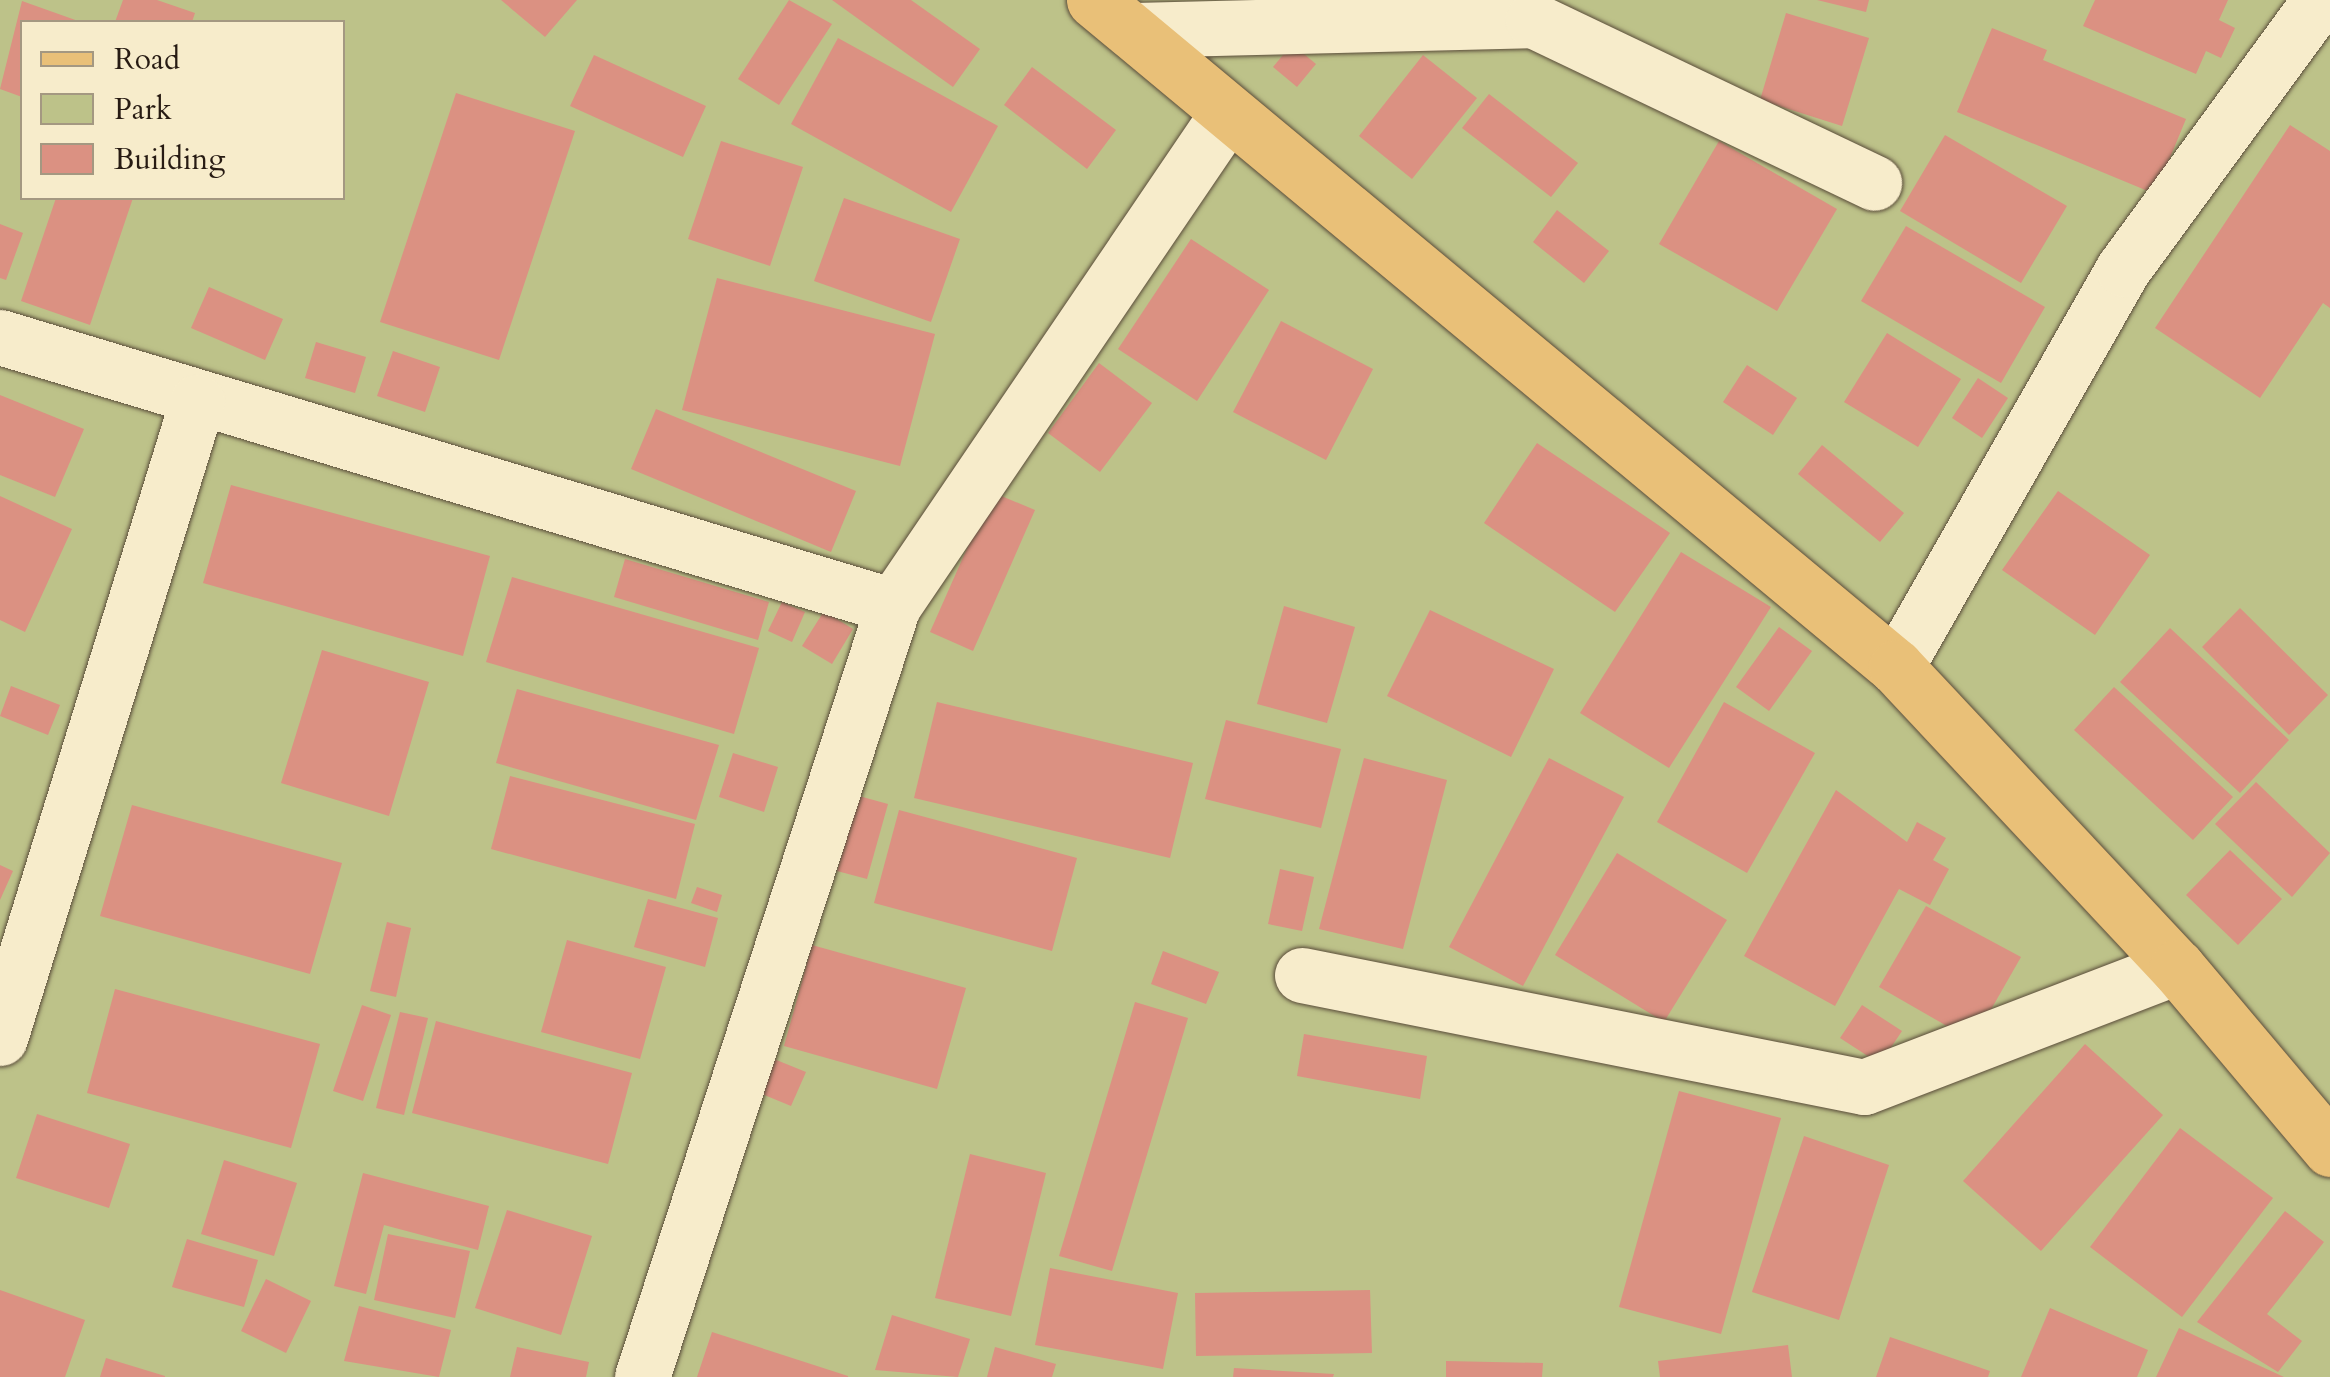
<!DOCTYPE html>
<style>
body{margin:0}
#map{position:relative;width:2330px;height:1377px;overflow:hidden;background:#f2e1af;font-family:Cardo,serif}
div>[style]{position:absolute}
.green>*{inset:0;background:#bdc289}
.building>*{inset:0;background:#db9182}
.roads{filter:drop-shadow(0 0 2px #5a4c3a) drop-shadow(0 0 2px #5a4c3a)}
.minor>*{height:55px;margin:-27.5px;padding:0 27.5px;transform-origin:27.5px;border-radius:27.5px;background:#f7eccb}
.major>*{height:55px;margin:-27.5px;padding:0 27.5px;transform-origin:27.5px;border-radius:27.5px;background:#e9c078}
span{translate:-50% -50%;white-space:nowrap;text-align:center;line-height:1.15;-webkit-text-stroke:10px #f7eccb;paint-order:stroke}
.legend{position:absolute;left:20px;top:20px;width:325px;height:180px;box-sizing:border-box;background:#f7eccb;border:2px solid #a49881;margin:0;padding:12px 18px;list-style:none;font-size:30px;color:#271b13}
.legend li{display:flex;align-items:center;gap:20px;height:50px}
.legend b{width:50px;border:2px solid #a49881}
</style>
<div id="map">
<div class="green">
<i style="clip-path:polygon(evenodd,0 0,2330px 0,2330px 1377px,0 1377px,0 0,22px 22px,342px 22px,342px 198px,22px 198px,22px 22px)"></i>
</div>
<div class="building">
<i style="clip-path:polygon(123px 0,157px 0,195px 13px,192px 22px,115px 22px)"></i>
<i style="clip-path:polygon(501px 0,577px 0,545px 37px)"></i>
<i style="clip-path:polygon(789px 0,832px 24px,779px 105px,738px 79px)"></i>
<i style="clip-path:polygon(832px 0,911px 0,980px 49px,953px 87px)"></i>
<i style="clip-path:polygon(1817px 0,1869px 0,1866px 12px)"></i>
<i style="clip-path:polygon(2095px 0,2228px 0,2219px 20px,2235px 28px,2221px 58px,2206px 51px,2196px 74px,2083px 26px)"></i>
<i style="clip-path:polygon(22px 1px,81px 22px,22px 22px,22px 97px,0 89px)"></i>
<i style="clip-path:polygon(1786px 13px,1869px 38px,1842px 126px,1760px 100px)"></i>
<i style="clip-path:polygon(1992px 28px,2047px 50px,2043px 60px,2186px 119px,2155px 194px,1957px 112px)"></i>
<i style="clip-path:polygon(838px 38px,998px 126px,951px 212px,791px 124px)"></i>
<i style="clip-path:polygon(1292px 44px,1316px 64px,1297px 87px,1273px 67px)"></i>
<i style="clip-path:polygon(594px 55px,706px 106px,683px 157px,570px 106px)"></i>
<i style="clip-path:polygon(1423px 55px,1477px 98px,1412px 179px,1359px 136px)"></i>
<i style="clip-path:polygon(1032px 67px,1116px 130px,1087px 169px,1004px 105px)"></i>
<i style="clip-path:polygon(456px 93px,575px 131px,499px 360px,380px 322px)"></i>
<i style="clip-path:polygon(1489px 94px,1578px 163px,1551px 197px,1462px 128px)"></i>
<i style="clip-path:polygon(2290px 125px,2330px 151px,2330px 308px,2323px 303px,2260px 398px,2155px 328px)"></i>
<i style="clip-path:polygon(1945px 135px,2067px 206px,2021px 283px,1900px 211px)"></i>
<i style="clip-path:polygon(721px 141px,803px 167px,770px 266px,688px 239px)"></i>
<i style="clip-path:polygon(1719px 141px,1837px 209px,1777px 311px,1659px 244px)"></i>
<i style="clip-path:polygon(56px 198px,133px 198px,90px 325px,21px 301px)"></i>
<i style="clip-path:polygon(844px 198px,960px 239px,931px 322px,814px 281px)"></i>
<i style="clip-path:polygon(1557px 210px,1609px 251px,1584px 283px,1533px 242px)"></i>
<i style="clip-path:polygon(0 224px,23px 233px,6px 280px,0 278px)"></i>
<i style="clip-path:polygon(1906px 226px,2045px 307px,2001px 383px,1861px 301px)"></i>
<i style="clip-path:polygon(1191px 239px,1269px 290px,1197px 401px,1118px 349px)"></i>
<i style="clip-path:polygon(717px 278px,935px 334px,900px 466px,682px 410px)"></i>
<i style="clip-path:polygon(209px 287px,283px 319px,265px 360px,191px 328px)"></i>
<i style="clip-path:polygon(1281px 321px,1373px 369px,1326px 460px,1233px 412px)"></i>
<i style="clip-path:polygon(1887px 333px,1961px 379px,1918px 447px,1844px 402px)"></i>
<i style="clip-path:polygon(316px 342px,366px 357px,355px 393px,305px 378px)"></i>
<i style="clip-path:polygon(393px 351px,440px 367px,425px 412px,377px 396px)"></i>
<i style="clip-path:polygon(1099px 363px,1152px 403px,1100px 472px,1048px 433px)"></i>
<i style="clip-path:polygon(1747px 365px,1797px 398px,1773px 435px,1723px 402px)"></i>
<i style="clip-path:polygon(1978px 378px,2008px 398px,1982px 438px,1952px 418px)"></i>
<i style="clip-path:polygon(0 395px,84px 429px,55px 497px,0 475px)"></i>
<i style="clip-path:polygon(656px 409px,856px 491px,831px 552px,631px 469px)"></i>
<i style="clip-path:polygon(1537px 443px,1670px 533px,1615px 612px,1484px 523px)"></i>
<i style="clip-path:polygon(1822px 445px,1904px 513px,1880px 542px,1798px 474px)"></i>
<i style="clip-path:polygon(231px 485px,490px 556px,463px 656px,203px 583px)"></i>
<i style="clip-path:polygon(2058px 491px,2150px 555px,2095px 635px,2002px 570px)"></i>
<i style="clip-path:polygon(992px 492px,1035px 510px,973px 651px,930px 632px)"></i>
<i style="clip-path:polygon(0 496px,72px 529px,25px 632px,0 620px)"></i>
<i style="clip-path:polygon(1681px 552px,1771px 607px,1669px 768px,1580px 713px)"></i>
<i style="clip-path:polygon(625px 559px,769px 602px,758px 640px,614px 597px)"></i>
<i style="clip-path:polygon(512px 577px,759px 648px,734px 734px,486px 662px)"></i>
<i style="clip-path:polygon(782px 602px,805px 612px,792px 642px,768px 631px)"></i>
<i style="clip-path:polygon(1284px 606px,1355px 627px,1327px 723px,1257px 704px)"></i>
<i style="clip-path:polygon(2240px 608px,2328px 695px,2289px 735px,2202px 647px)"></i>
<i style="clip-path:polygon(1430px 610px,1554px 669px,1511px 757px,1387px 696px)"></i>
<i style="clip-path:polygon(824px 611px,853px 629px,832px 664px,802px 646px)"></i>
<i style="clip-path:polygon(1779px 627px,1812px 651px,1769px 711px,1736px 687px)"></i>
<i style="clip-path:polygon(2170px 628px,2289px 740px,2240px 793px,2120px 682px)"></i>
<i style="clip-path:polygon(322px 650px,429px 682px,389px 816px,281px 783px)"></i>
<i style="clip-path:polygon(11px 686px,60px 705px,48px 735px,0 716px)"></i>
<i style="clip-path:polygon(2114px 687px,2233px 797px,2193px 840px,2074px 730px)"></i>
<i style="clip-path:polygon(517px 689px,719px 745px,696px 820px,496px 763px)"></i>
<i style="clip-path:polygon(937px 702px,1193px 763px,1170px 858px,914px 798px)"></i>
<i style="clip-path:polygon(1724px 702px,1815px 753px,1747px 873px,1657px 822px)"></i>
<i style="clip-path:polygon(1226px 720px,1341px 749px,1321px 828px,1205px 799px)"></i>
<i style="clip-path:polygon(733px 753px,778px 767px,764px 812px,719px 797px)"></i>
<i style="clip-path:polygon(1364px 758px,1447px 780px,1403px 949px,1319px 929px)"></i>
<i style="clip-path:polygon(1549px 758px,1624px 797px,1523px 986px,1449px 947px)"></i>
<i style="clip-path:polygon(510px 776px,695px 824px,676px 899px,491px 849px)"></i>
<i style="clip-path:polygon(2256px 782px,2330px 853px,2292px 897px,2215px 824px)"></i>
<i style="clip-path:polygon(1836px 790px,1907px 842px,1917px 822px,1946px 838px,1933px 860px,1949px 869px,1930px 905px,1899px 889px,1835px 1006px,1744px 956px)"></i>
<i style="clip-path:polygon(859px 796px,888px 804px,867px 879px,837px 871px)"></i>
<i style="clip-path:polygon(132px 805px,342px 863px,310px 974px,100px 916px)"></i>
<i style="clip-path:polygon(899px 810px,1077px 858px,1052px 951px,874px 903px)"></i>
<i style="clip-path:polygon(2230px 850px,2282px 899px,2238px 945px,2186px 895px)"></i>
<i style="clip-path:polygon(1617px 853px,1727px 920px,1664px 1022px,1555px 955px)"></i>
<i style="clip-path:polygon(0 865px,13px 871px,0 900px)"></i>
<i style="clip-path:polygon(1280px 869px,1314px 877px,1302px 931px,1268px 924px)"></i>
<i style="clip-path:polygon(697px 887px,722px 895px,717px 912px,691px 903px)"></i>
<i style="clip-path:polygon(648px 899px,718px 918px,705px 967px,634px 947px)"></i>
<i style="clip-path:polygon(1926px 906px,2021px 957px,1973px 1041px,1879px 987px)"></i>
<i style="clip-path:polygon(387px 922px,411px 928px,396px 997px,370px 991px)"></i>
<i style="clip-path:polygon(567px 940px,666px 967px,640px 1059px,541px 1032px)"></i>
<i style="clip-path:polygon(812px 945px,966px 988px,937px 1089px,784px 1046px)"></i>
<i style="clip-path:polygon(1163px 951px,1219px 972px,1206px 1004px,1151px 984px)"></i>
<i style="clip-path:polygon(115px 989px,320px 1044px,291px 1148px,87px 1093px)"></i>
<i style="clip-path:polygon(1135px 1002px,1188px 1018px,1112px 1271px,1059px 1256px)"></i>
<i style="clip-path:polygon(362px 1005px,391px 1015px,363px 1101px,333px 1091px)"></i>
<i style="clip-path:polygon(1862px 1005px,1902px 1031px,1880px 1064px,1840px 1038px)"></i>
<i style="clip-path:polygon(400px 1012px,428px 1018px,404px 1115px,376px 1108px)"></i>
<i style="clip-path:polygon(436px 1021px,632px 1073px,608px 1164px,412px 1113px)"></i>
<i style="clip-path:polygon(1304px 1034px,1427px 1056px,1420px 1099px,1297px 1076px)"></i>
<i style="clip-path:polygon(2085px 1044px,2163px 1115px,2041px 1251px,1963px 1181px)"></i>
<i style="clip-path:polygon(769px 1057px,806px 1072px,791px 1106px,755px 1091px)"></i>
<i style="clip-path:polygon(1679px 1091px,1781px 1118px,1721px 1334px,1619px 1307px)"></i>
<i style="clip-path:polygon(37px 1114px,130px 1144px,109px 1208px,16px 1178px)"></i>
<i style="clip-path:polygon(2180px 1128px,2273px 1198px,2182px 1317px,2090px 1247px)"></i>
<i style="clip-path:polygon(1804px 1136px,1889px 1165px,1839px 1320px,1752px 1292px)"></i>
<i style="clip-path:polygon(970px 1154px,1046px 1173px,1011px 1316px,935px 1298px)"></i>
<i style="clip-path:polygon(224px 1160px,297px 1183px,274px 1256px,201px 1234px)"></i>
<i style="clip-path:polygon(363px 1173px,489px 1206px,478px 1250px,384px 1225px,366px 1294px,334px 1286px)"></i>
<i style="clip-path:polygon(507px 1210px,592px 1236px,561px 1335px,475px 1308px)"></i>
<i style="clip-path:polygon(2285px 1211px,2324px 1242px,2267px 1314px,2302px 1341px,2278px 1372px,2197px 1322px)"></i>
<i style="clip-path:polygon(388px 1234px,470px 1251px,455px 1318px,374px 1300px)"></i>
<i style="clip-path:polygon(187px 1239px,258px 1260px,244px 1307px,172px 1287px)"></i>
<i style="clip-path:polygon(1050px 1268px,1178px 1293px,1163px 1369px,1035px 1345px)"></i>
<i style="clip-path:polygon(266px 1279px,311px 1301px,286px 1353px,241px 1331px)"></i>
<i style="clip-path:polygon(0 1290px,85px 1320px,65px 1377px,0 1377px)"></i>
<i style="clip-path:polygon(1370px 1290px,1372px 1353px,1196px 1356px,1195px 1293px)"></i>
<i style="clip-path:polygon(359px 1306px,451px 1330px,439px 1377px,344px 1361px)"></i>
<i style="clip-path:polygon(2050px 1308px,2148px 1350px,2137px 1377px,2021px 1377px)"></i>
<i style="clip-path:polygon(892px 1315px,970px 1339px,958px 1377px,875px 1370px)"></i>
<i style="clip-path:polygon(2179px 1328px,2232px 1353px,2284px 1377px,2156px 1377px)"></i>
<i style="clip-path:polygon(712px 1332px,848px 1376px,848px 1377px,697px 1377px)"></i>
<i style="clip-path:polygon(1890px 1337px,1990px 1371px,1988px 1377px,1876px 1377px)"></i>
<i style="clip-path:polygon(1788px 1345px,1792px 1377px,1660px 1377px,1658px 1361px)"></i>
<i style="clip-path:polygon(517px 1347px,589px 1362px,586px 1377px,510px 1377px)"></i>
<i style="clip-path:polygon(995px 1347px,1056px 1364px,1052px 1377px,987px 1377px)"></i>
<i style="clip-path:polygon(106px 1358px,165px 1376px,165px 1377px,100px 1377px)"></i>
<i style="clip-path:polygon(1446px 1361px,1543px 1363px,1542px 1377px,1446px 1377px)"></i>
<i style="clip-path:polygon(1234px 1368px,1334px 1374px,1333px 1377px,1233px 1377px)"></i>
</div>
<div class="roads">
<div class="minor">
<i style="left:1131px;top:30px;width:402px;rotate:-1.4deg"></i>
<i style="left:1533px;top:20px;width:378px;rotate:25.5deg"></i>
<i style="left:0;top:337px;width:933px;rotate:16.76deg"></i>
<i style="left:1896px;top:667px;width:458px;rotate:-60.3deg"></i>
<i style="left:2123px;top:269px;width:333px;rotate:-53.8deg"></i>
<i style="left:1302px;top:975px;width:573px;rotate:11.27deg"></i>
<i style="left:1864px;top:1087px;width:335px;rotate:-21deg"></i>
<i style="left:0;top:1038px;width:666px;rotate:-72.79deg"></i>
<i style="left:642px;top:1377px;width:811px;rotate:-71.97deg"></i>
<i style="left:893px;top:606px;width:591px;rotate:-55.83deg"></i>
</div>
<div class="major">
<i style="left:1094px;top:0;width:1043px;rotate:39.75deg"></i>
<i style="left:1896px;top:667px;width:411px;rotate:46.9deg"></i>
<i style="left:2177px;top:967px;width:238px;rotate:49.9deg"></i>
</div>
</div>
<ul class="legend">
<li><b style="height:12px;background:#e9c078"></b>Road</li>
<li><b style="height:28px;background:#bdc289"></b>Park</li>
<li><b style="height:28px;background:#db9182"></b>Building</li>
</ul>
</div>
